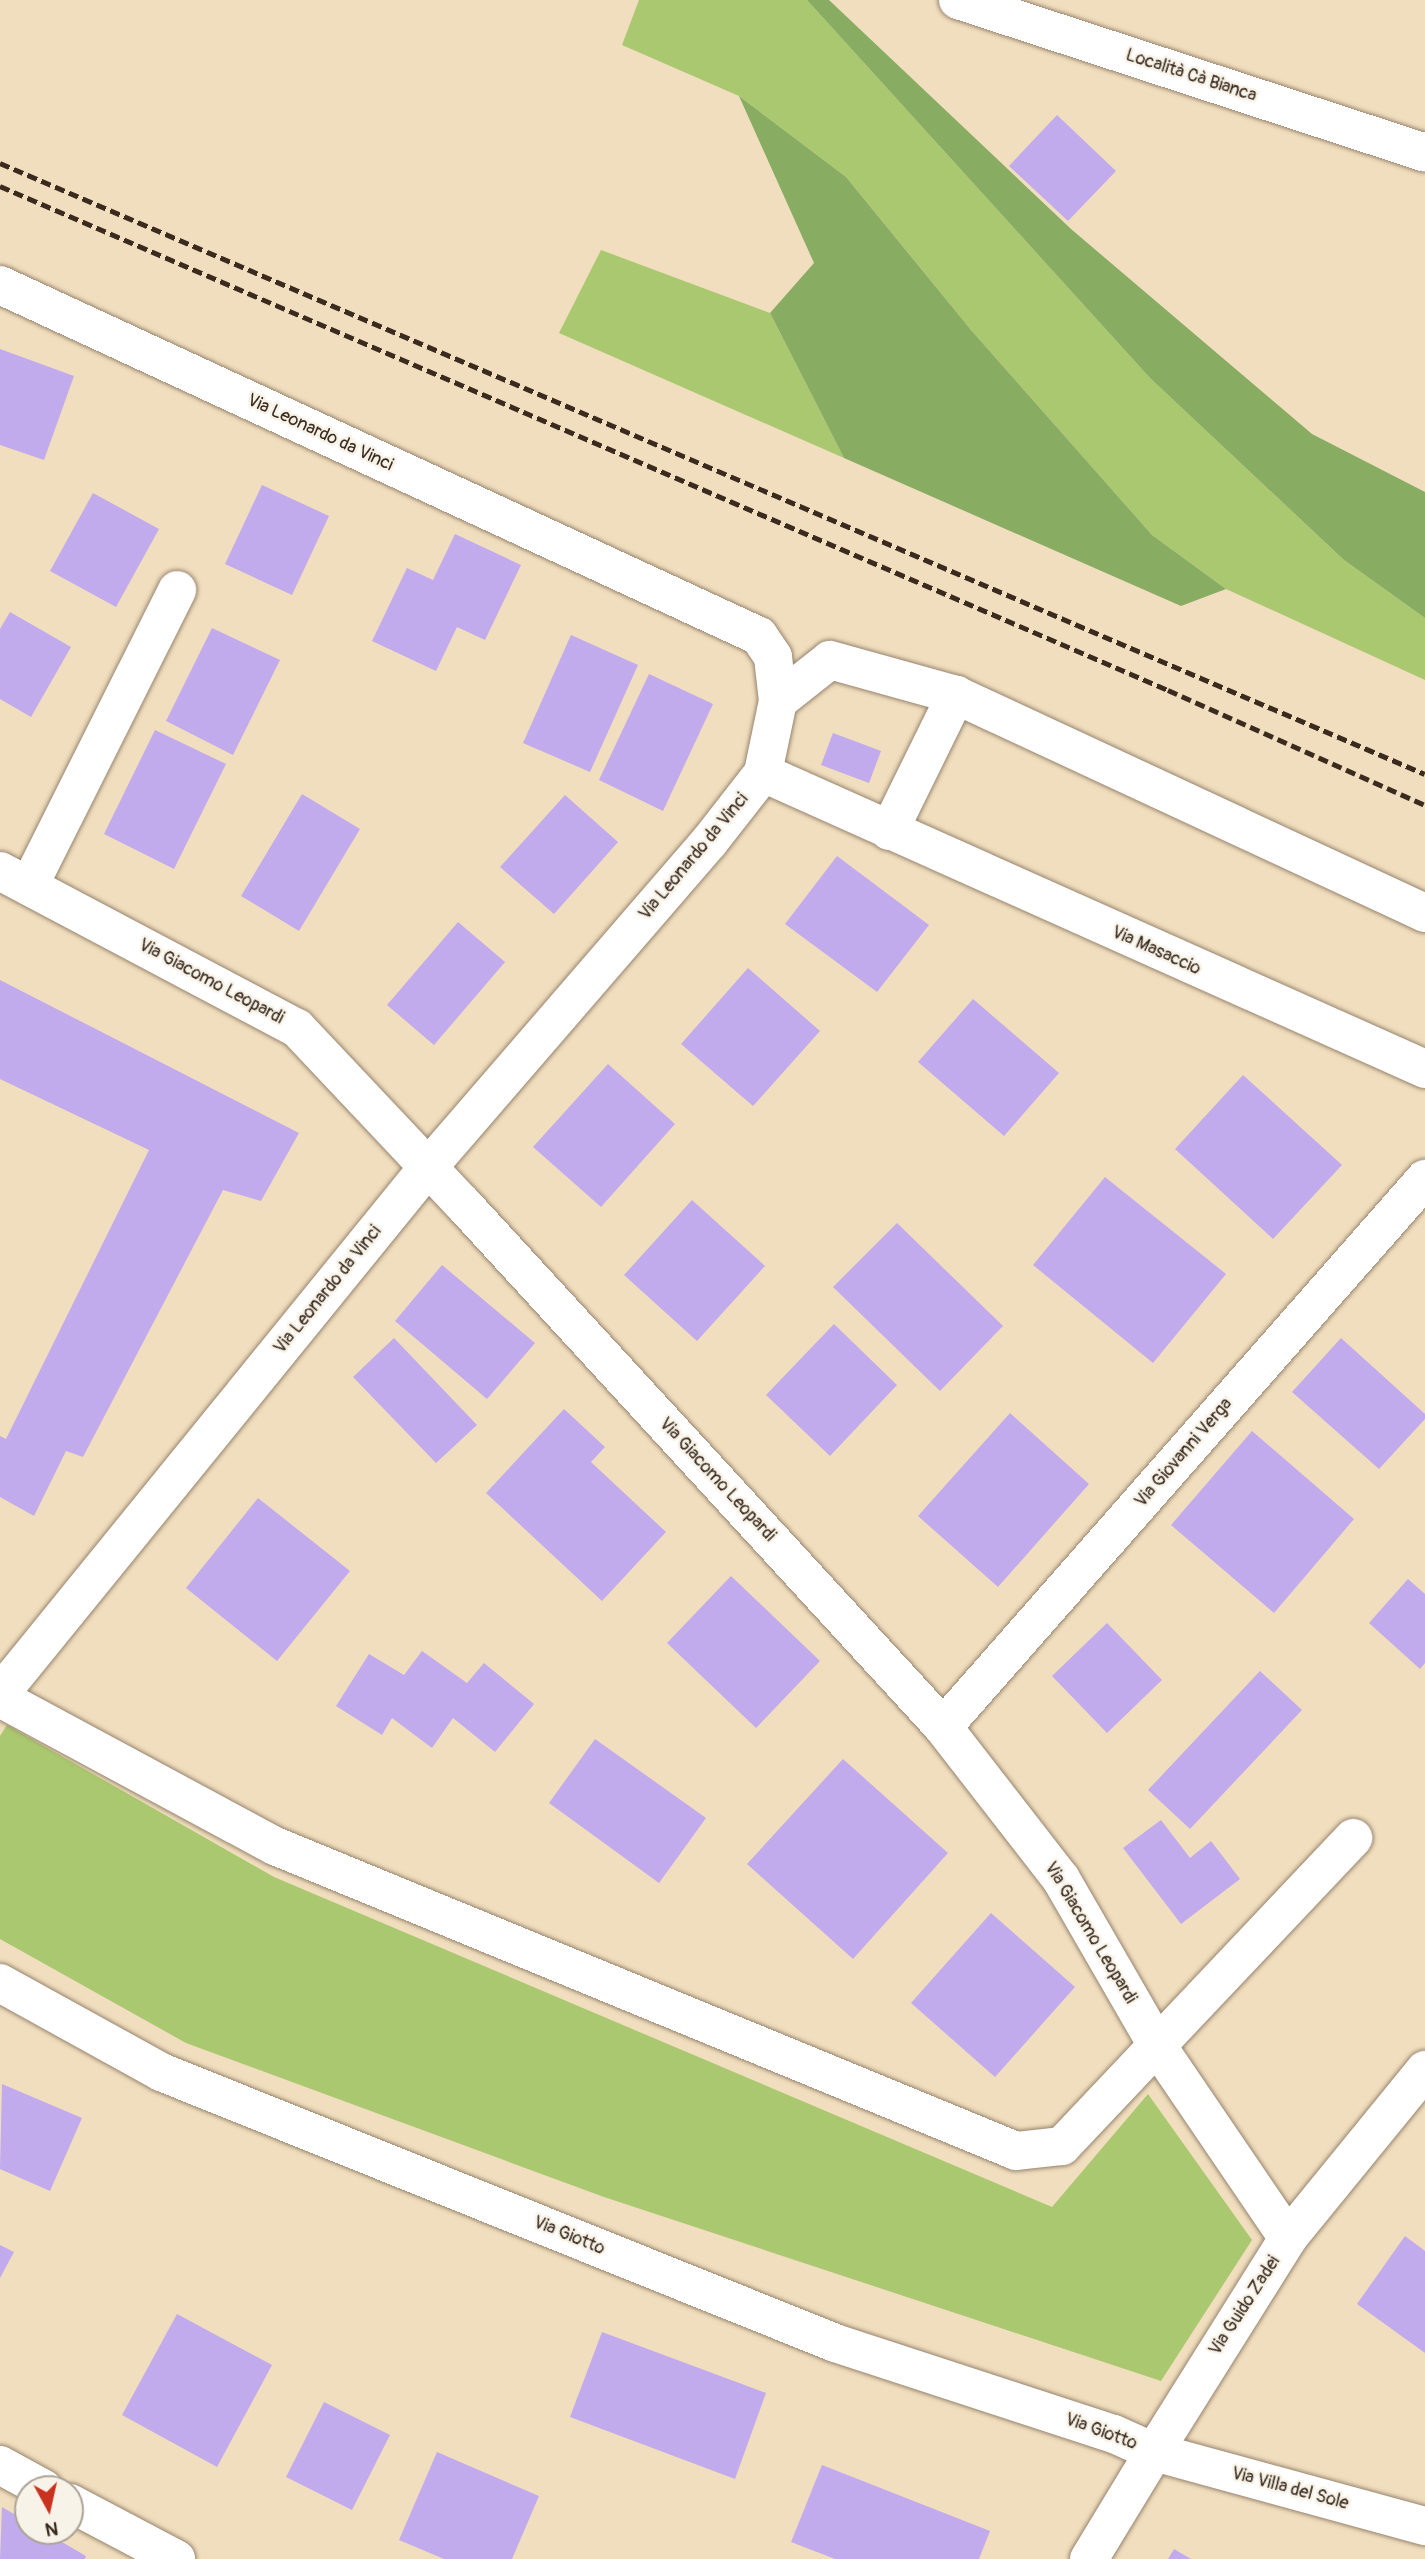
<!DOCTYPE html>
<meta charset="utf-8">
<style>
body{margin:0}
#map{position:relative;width:1425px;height:2559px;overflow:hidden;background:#f1debe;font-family:Pangolin,sans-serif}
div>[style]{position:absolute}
.green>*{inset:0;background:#aac86f}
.forest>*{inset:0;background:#87ac62}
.building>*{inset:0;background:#c1abec}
.roads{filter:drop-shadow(0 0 2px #96846e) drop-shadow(0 0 2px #96846e)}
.minor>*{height:38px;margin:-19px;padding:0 19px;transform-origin:19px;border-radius:19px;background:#fff}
.tertiary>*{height:38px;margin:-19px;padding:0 19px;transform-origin:19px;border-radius:19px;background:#fff}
.rail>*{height:5px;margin-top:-2.5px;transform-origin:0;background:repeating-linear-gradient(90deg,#3b2a1e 0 10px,transparent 0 15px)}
span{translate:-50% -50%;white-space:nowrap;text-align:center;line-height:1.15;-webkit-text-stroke:5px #f7f3e8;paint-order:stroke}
.street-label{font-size:18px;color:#3b2a1e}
.north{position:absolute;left:14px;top:2475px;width:70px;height:70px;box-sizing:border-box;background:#f7f3e8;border:2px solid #aca397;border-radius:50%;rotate:172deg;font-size:19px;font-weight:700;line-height:28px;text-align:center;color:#3b2a1e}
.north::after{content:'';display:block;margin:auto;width:24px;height:32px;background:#c8321e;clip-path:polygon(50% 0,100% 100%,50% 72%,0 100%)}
</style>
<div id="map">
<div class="green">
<i style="clip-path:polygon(639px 0,807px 0,1150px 378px,1344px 560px,1425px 618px,1425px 680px,1226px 589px,1152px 535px,971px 330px,846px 177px,739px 96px,622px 45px)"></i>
<i style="clip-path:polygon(601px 250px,770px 313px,844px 458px,559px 333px)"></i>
<i style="clip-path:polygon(7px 1725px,274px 1877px,1052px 2207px,1148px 2094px,1252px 2240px,1161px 2381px,604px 2197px,186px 2043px,0 1939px,0 1736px)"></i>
</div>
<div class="forest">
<i style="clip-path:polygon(807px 0,829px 0,1071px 229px,1312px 434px,1425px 492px,1425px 618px,1344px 560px,1150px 378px)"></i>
<i style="clip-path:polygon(739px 96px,846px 177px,971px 330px,1152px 535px,1226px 589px,1181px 606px,844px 458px,770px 313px,814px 263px)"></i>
</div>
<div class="building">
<i style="clip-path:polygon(1057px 115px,1116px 171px,1068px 221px,1009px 166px)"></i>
<i style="clip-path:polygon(0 349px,74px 376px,44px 460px,0 445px)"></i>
<i style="clip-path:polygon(262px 485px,329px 516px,292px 595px,225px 564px)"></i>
<i style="clip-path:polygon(93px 493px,159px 529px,116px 607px,50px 571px)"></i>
<i style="clip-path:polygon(455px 534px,521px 565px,485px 640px,457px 627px,436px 671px,372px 641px,407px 568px,433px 580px)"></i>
<i style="clip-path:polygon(10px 612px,71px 647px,31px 717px,0 699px,0 629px)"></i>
<i style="clip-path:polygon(212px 628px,280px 660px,233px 755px,166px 721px)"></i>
<i style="clip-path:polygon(571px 635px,638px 665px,590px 772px,523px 743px)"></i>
<i style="clip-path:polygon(649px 674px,713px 704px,663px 811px,599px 780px)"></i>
<i style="clip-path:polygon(155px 730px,226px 764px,174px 869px,104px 834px)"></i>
<i style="clip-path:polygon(833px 733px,881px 751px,869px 783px,821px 765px)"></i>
<i style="clip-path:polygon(302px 794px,360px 829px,299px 931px,241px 896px)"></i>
<i style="clip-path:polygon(565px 795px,618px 842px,554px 914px,500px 867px)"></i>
<i style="clip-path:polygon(837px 856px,929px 925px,877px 992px,785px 924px)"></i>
<i style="clip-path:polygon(458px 922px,505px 962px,434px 1045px,387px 1005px)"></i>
<i style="clip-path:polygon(748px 968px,820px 1031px,753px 1106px,681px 1044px)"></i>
<i style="clip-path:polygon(0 980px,299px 1133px,261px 1201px,223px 1190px,83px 1457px,66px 1451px,34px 1516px,0 1497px,0 1436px,6px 1439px,149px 1150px,0 1079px)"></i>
<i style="clip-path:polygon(973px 999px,1059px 1073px,1004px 1136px,918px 1062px)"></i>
<i style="clip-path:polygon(608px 1064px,675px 1124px,601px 1207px,533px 1147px)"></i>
<i style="clip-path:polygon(1243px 1075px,1342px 1165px,1273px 1239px,1175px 1149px)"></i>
<i style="clip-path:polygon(1105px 1177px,1226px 1274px,1153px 1363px,1033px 1265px)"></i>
<i style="clip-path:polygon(692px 1200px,765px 1266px,697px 1341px,624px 1275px)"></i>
<i style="clip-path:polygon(897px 1223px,1003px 1326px,940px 1391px,833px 1287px)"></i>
<i style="clip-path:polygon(442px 1265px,535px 1343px,487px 1399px,395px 1321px)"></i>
<i style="clip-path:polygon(834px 1324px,897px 1385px,830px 1456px,766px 1395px)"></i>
<i style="clip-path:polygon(394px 1338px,477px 1425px,436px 1463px,353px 1377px)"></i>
<i style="clip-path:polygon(1341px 1338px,1425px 1414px,1425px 1419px,1379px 1469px,1292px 1392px)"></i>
<i style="clip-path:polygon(564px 1409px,605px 1447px,591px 1462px,666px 1532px,602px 1601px,486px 1493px)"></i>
<i style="clip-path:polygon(1010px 1413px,1089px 1484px,998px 1587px,918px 1516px)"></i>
<i style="clip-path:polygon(1252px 1431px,1354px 1519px,1274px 1613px,1171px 1525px)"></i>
<i style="clip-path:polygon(258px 1498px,350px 1571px,277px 1661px,186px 1588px)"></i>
<i style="clip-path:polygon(731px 1576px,820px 1661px,756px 1728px,667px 1643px)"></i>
<i style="clip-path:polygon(1408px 1579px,1425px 1594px,1425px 1663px,1420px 1669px,1369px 1623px)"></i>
<i style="clip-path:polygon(1107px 1623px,1162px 1680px,1107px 1733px,1052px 1676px)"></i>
<i style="clip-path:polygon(422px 1651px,467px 1683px,484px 1663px,534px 1704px,495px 1752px,453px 1718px,432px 1748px,392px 1718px,382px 1735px,336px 1706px,369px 1654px,404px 1675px)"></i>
<i style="clip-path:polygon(1260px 1671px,1302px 1710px,1190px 1829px,1148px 1790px)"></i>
<i style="clip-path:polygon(595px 1739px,706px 1818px,659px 1883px,549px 1803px)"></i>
<i style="clip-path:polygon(843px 1759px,948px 1853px,853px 1959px,747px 1864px)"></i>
<i style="clip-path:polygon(1161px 1820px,1190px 1858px,1211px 1841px,1240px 1879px,1181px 1924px,1123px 1848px)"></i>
<i style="clip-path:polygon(991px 1913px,1075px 1987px,995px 2077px,911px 2003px)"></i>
<i style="clip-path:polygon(2px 2084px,82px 2118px,50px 2191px,0 2169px)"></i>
<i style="clip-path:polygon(1405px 2236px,1425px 2251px,1425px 2353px,1357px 2304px)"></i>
<i style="clip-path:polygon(0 2245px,14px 2252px,0 2278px)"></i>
<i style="clip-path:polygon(177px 2314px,272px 2365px,217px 2467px,122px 2415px)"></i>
<i style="clip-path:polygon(602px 2332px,766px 2393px,735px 2479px,570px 2417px)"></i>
<i style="clip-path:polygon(324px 2402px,390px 2435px,352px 2510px,286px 2477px)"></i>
<i style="clip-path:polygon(437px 2452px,539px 2496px,512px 2559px,444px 2559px,399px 2540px)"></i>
<i style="clip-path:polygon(822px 2465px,990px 2531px,979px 2559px,835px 2559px,791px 2542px)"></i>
<i style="clip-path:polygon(2px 2507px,28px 2522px,28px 2531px,43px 2531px,86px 2556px,85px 2559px,0 2559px)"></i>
<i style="clip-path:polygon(1174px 2549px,1191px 2559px,1168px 2559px)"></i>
</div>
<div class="roads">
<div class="minor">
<i style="left:958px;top:0;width:491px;rotate:18.1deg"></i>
<i style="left:0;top:285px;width:836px;rotate:24.82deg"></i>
<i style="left:759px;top:636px;width:25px;rotate:56deg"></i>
<i style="left:773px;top:657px;width:44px;rotate:83.5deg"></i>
<i style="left:778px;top:701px;width:74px;rotate:101.8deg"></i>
<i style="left:763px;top:773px;width:88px;rotate:128deg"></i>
<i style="left:709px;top:842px;width:430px;rotate:130.8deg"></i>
<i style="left:428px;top:1167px;width:679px;rotate:129.08deg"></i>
<i style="left:778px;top:701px;width:66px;rotate:-38.3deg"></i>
<i style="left:830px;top:660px;width:131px;rotate:15.5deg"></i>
<i style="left:956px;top:695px;width:517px;rotate:24.93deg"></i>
<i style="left:763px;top:773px;width:725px;rotate:24.09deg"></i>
<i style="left:889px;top:831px;width:152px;rotate:-63.8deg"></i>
<i style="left:0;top:871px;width:336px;rotate:27.9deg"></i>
<i style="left:297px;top:1028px;width:242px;rotate:46.7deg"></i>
<i style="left:463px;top:1204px;width:710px;rotate:47.45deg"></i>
<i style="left:943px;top:1727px;width:192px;rotate:52.2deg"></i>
<i style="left:1061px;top:1879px;width:194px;rotate:60deg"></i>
<i style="left:1158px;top:2047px;width:231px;rotate:55.8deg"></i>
<i style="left:29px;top:886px;width:331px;rotate:-63.4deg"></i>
<i style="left:0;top:1698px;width:312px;rotate:28.3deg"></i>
<i style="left:275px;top:1846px;width:801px;rotate:22.37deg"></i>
<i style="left:1016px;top:2151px;width:46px;rotate:-6.2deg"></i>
<i style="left:1062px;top:2146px;width:424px;rotate:-46.6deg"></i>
<i style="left:943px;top:1727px;width:730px;rotate:-48.67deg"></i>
<i style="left:0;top:2465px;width:50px;rotate:28.6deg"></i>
<i style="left:70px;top:2503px;width:120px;rotate:27.8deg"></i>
<i style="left:1089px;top:2559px;width:125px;rotate:-58.7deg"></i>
<i style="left:1154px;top:2452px;width:281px;rotate:15.3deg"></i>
</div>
<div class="tertiary">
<i style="left:0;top:1983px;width:184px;rotate:28.9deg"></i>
<i style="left:161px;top:2072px;width:726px;rotate:21.9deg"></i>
<i style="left:835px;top:2343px;width:293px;rotate:18.1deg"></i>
<i style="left:1114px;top:2434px;width:44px;rotate:24.2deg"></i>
<i style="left:1154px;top:2452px;width:252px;rotate:-57.9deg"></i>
<i style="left:1288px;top:2238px;width:217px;rotate:-50.8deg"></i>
</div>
</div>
<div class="rail">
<i style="left:0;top:163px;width:1550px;rotate:23.21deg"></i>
<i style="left:0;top:186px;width:1272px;rotate:23.34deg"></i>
<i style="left:1168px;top:690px;width:282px;rotate:24.1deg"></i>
</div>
<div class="street-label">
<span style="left:1191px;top:76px;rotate:18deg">Località Cà Bianca</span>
<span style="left:320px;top:433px;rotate:25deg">Via Leonardo da Vinci</span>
<span style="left:694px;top:857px;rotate:-50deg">Via Leonardo da Vinci</span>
<span style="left:1156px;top:951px;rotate:24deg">Via Masaccio</span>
<span style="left:211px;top:982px;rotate:28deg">Via Giacomo Leopardi</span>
<span style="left:328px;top:1290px;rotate:-51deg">Via Leonardo da Vinci</span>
<span style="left:1184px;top:1453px;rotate:-49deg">Via Giovanni Verga</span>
<span style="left:717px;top:1480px;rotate:47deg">Via Giacomo Leopardi</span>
<span style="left:1090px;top:1933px;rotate:59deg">Via Giacomo Leopardi</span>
<span style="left:569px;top:2236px;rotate:22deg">Via Giotto</span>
<span style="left:1245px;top:2306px;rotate:-57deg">Via Guido Zadei</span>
<span style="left:1101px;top:2432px;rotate:20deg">Via Giotto</span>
<span style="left:1290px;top:2489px;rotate:15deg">Via Villa del Sole</span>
</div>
<div class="north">N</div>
</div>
